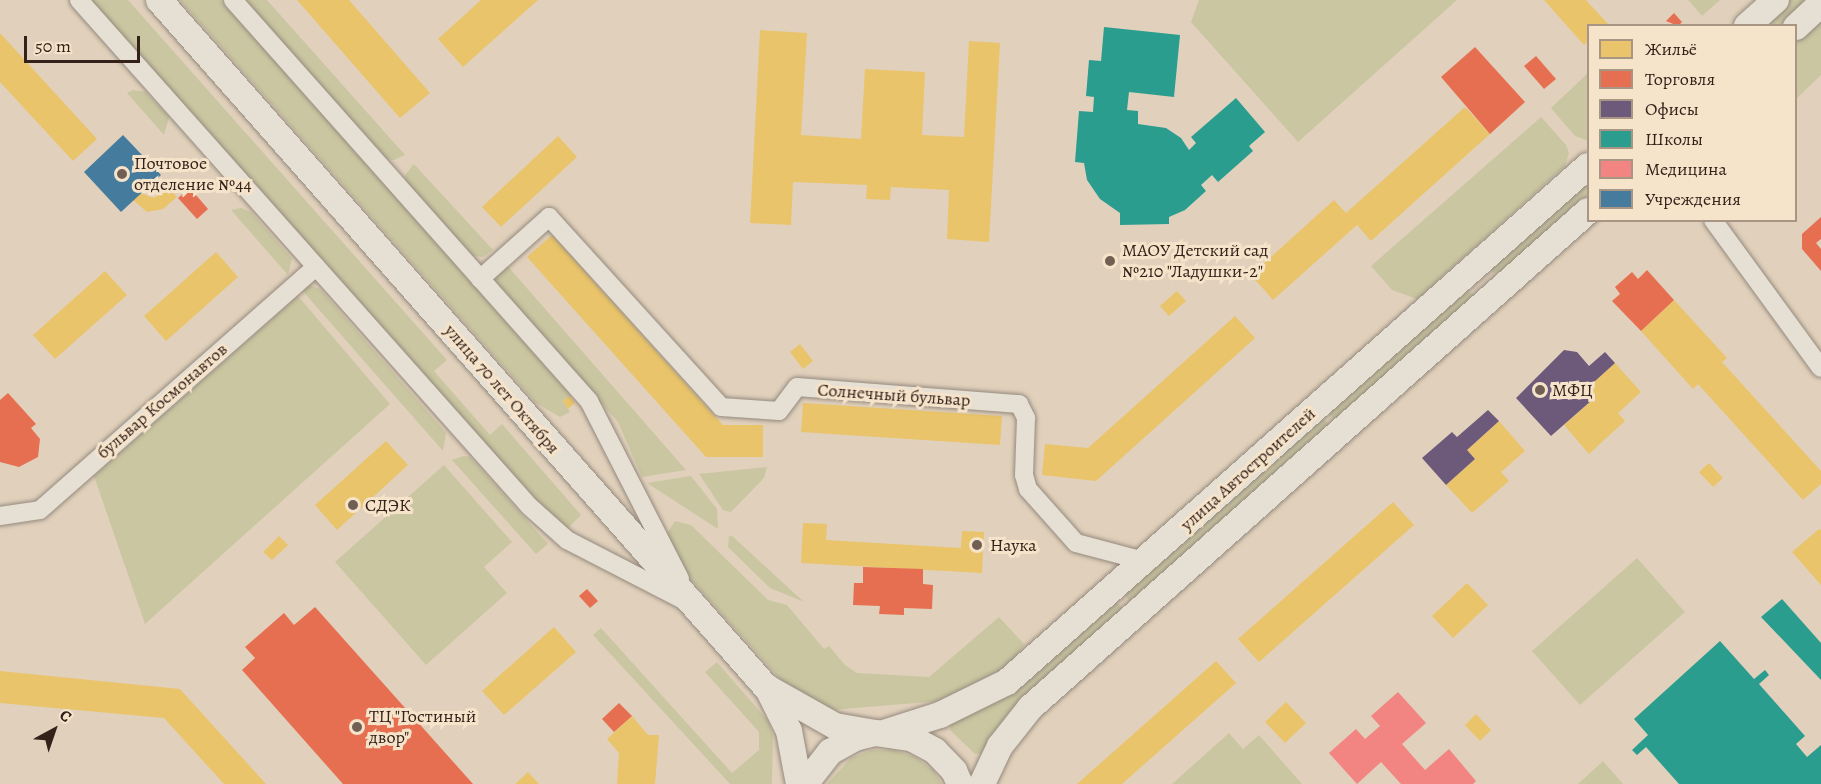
<!DOCTYPE html>
<meta charset="utf-8">
<style>
body{margin:0}
#map{position:relative;width:1821px;height:784px;overflow:hidden;background:#e1d1bc;font-family:Alegreya,serif}
div>[style]{position:absolute}
.green>*{inset:0;background:#cac6a1}
.homes>*{inset:0;background:#e9c46a}
.shops>*{inset:0;background:#e76f51}
.offices>*{inset:0;background:#6d597a}
.schools>*{inset:0;background:#2a9d8f}
.health>*{inset:0;background:#f28482}
.public>*{inset:0;background:#457b9d}
.roads{filter:drop-shadow(0 0 2px #958a7e) drop-shadow(0 0 2px #958a7e)}
.minor>*{height:18px;margin:-9px;padding:0 9px;transform-origin:9px;border-radius:9px;background:#e6dfd4}
.secondary>*{height:26px;margin:-13px;padding:0 13px;transform-origin:13px;border-radius:13px;background:#e6dfd4}
.dots>*{width:16px;height:16px;translate:-50% -50%;box-sizing:border-box;border:3px solid #f5e3ca;border-radius:50%}
span{translate:-50% -50%;white-space:nowrap;text-align:center;line-height:1.15;-webkit-text-stroke:6px #f5e3ca;paint-order:stroke}
.poi-label{font-size:18px;color:#34211a}
.left{translate:0 -50%;text-align:left}
.street-label{font-size:18px;color:#34211a}
.legend{position:absolute;left:1587px;top:24px;width:210px;height:198px;box-sizing:border-box;background:#f5e3ca;border:2px solid #a89584;margin:0;padding:8px 10px;list-style:none;font-size:18px;color:#34211a}
.legend li{display:flex;align-items:center;gap:12px;height:30px}
.legend b{width:30px;border:2px solid #a89584}
.north{position:absolute;left:24px;top:700px;width:60px;height:60px;-webkit-text-stroke:4px #f5e3ca;paint-order:stroke;rotate:40deg;font-size:16px;font-weight:700;line-height:24px;text-align:center;color:#34211a}
.north::after{content:'';display:block;margin:auto;width:21px;height:27px;background:#34211a;clip-path:polygon(50% 0,100% 100%,50% 72%,0 100%)}
.scale{position:absolute;left:24px;top:36px;width:116px;height:27px;box-sizing:border-box;border:3px solid #34211a;border-top:0;padding-left:8px;font-size:18px;line-height:21px;white-space:nowrap;color:#34211a;-webkit-text-stroke:4px #f5e3ca;paint-order:stroke}
</style>
<div id="map">
<div class="green">
<i style="clip-path:polygon(87px 0,128px 0,447px 360px,434px 371px,490px 435px,502px 424px,581px 515px,567px 529px,530px 500px)"></i>
<i style="clip-path:polygon(180px 0,221px 0,571px 395px,563px 401px,570px 412px,560px 417px,536px 403px)"></i>
<i style="clip-path:polygon(243px 0,267px 0,405px 155px,394px 160px,385px 159px)"></i>
<i style="clip-path:polygon(1199px 0,1457px 0,1298px 142px,1191px 22px)"></i>
<i style="clip-path:polygon(1688px 0,1720px 0,1702px 16px)"></i>
<i style="clip-path:polygon(1786px 0,1809px 0,1780px 25px,1757px 26px)"></i>
<i style="clip-path:polygon(1821px 9px,1821px 75px,1796px 99px,1796px 31px)"></i>
<i style="clip-path:polygon(1588px 73px,1588px 140px,1586px 140px,1575px 136px,1551px 108px)"></i>
<i style="clip-path:polygon(133px 90px,145px 92px,169px 117px,164px 135px,127px 93px)"></i>
<i style="clip-path:polygon(1541px 117px,1566px 145px,1569px 153px,1565px 166px,1417px 299px,1392px 290px,1371px 266px)"></i>
<i style="clip-path:polygon(414px 164px,493px 250px,483px 257px,473px 256px,407px 184px,405px 175px)"></i>
<i style="clip-path:polygon(1588px 176px,1588px 196px,1504px 271px,1493px 273px,1491px 269px)"></i>
<i style="clip-path:polygon(241px 208px,251px 212px,292px 259px,288px 275px,231px 210px)"></i>
<i style="clip-path:polygon(504px 262px,686px 470px,642px 477px,618px 422px,498px 287px,495px 275px)"></i>
<i style="clip-path:polygon(309px 285px,320px 289px,446px 433px,443px 451px,300px 288px)"></i>
<i style="clip-path:polygon(1465px 290px,1475px 295px,1337px 422px,1326px 411px)"></i>
<i style="clip-path:polygon(298px 296px,390px 404px,145px 624px,94px 476px)"></i>
<i style="clip-path:polygon(1320px 415px,1331px 427px,1132px 603px,1121px 591px)"></i>
<i style="clip-path:polygon(463px 456px,470px 457px,548px 544px,536px 554px,452px 460px)"></i>
<i style="clip-path:polygon(444px 465px,512px 542px,484px 567px,507px 593px,426px 665px,335px 562px)"></i>
<i style="clip-path:polygon(767px 467px,764px 478px,731px 512px,723px 510px,699px 474px)"></i>
<i style="clip-path:polygon(691px 476px,717px 509px,718px 529px,647px 483px)"></i>
<i style="clip-path:polygon(675px 521px,691px 525px,768px 600px,787px 605px,824px 649px,829px 646px,845px 665px,857px 673px,929px 677px,999px 617px,1024px 644px,1008px 670px,952px 700px,831px 710px,791px 691px,688px 576px,666px 535px)"></i>
<i style="clip-path:polygon(729px 536px,732px 536px,804px 602px,770px 588px,728px 547px)"></i>
<i style="clip-path:polygon(1637px 558px,1685px 612px,1580px 705px,1532px 651px)"></i>
<i style="clip-path:polygon(1113px 598px,1125px 611px,984px 753px,975px 754px,950px 730px,951px 722px)"></i>
<i style="clip-path:polygon(601px 628px,732px 773px,759px 750px,759px 732px,705px 672px,717px 662px,768px 721px,773px 736px,772px 784px,730px 784px,593px 635px)"></i>
<i style="clip-path:polygon(1229px 733px,1243px 749px,1259px 735px,1302px 784px,1172px 784px)"></i>
<i style="clip-path:polygon(872px 750px,894px 750px,915px 757px,933px 770px,942px 784px,827px 784px,851px 758px)"></i>
<i style="clip-path:polygon(1603px 761px,1623px 784px,1578px 784px)"></i>
</div>
<div class="homes">
<i style="clip-path:polygon(297px 0,349px 0,430px 93px,400px 118px)"></i>
<i style="clip-path:polygon(481px 0,538px 0,463px 67px,438px 39px)"></i>
<i style="clip-path:polygon(1544px 0,1586px 0,1608px 24px,1588px 26px,1588px 41px,1584px 45px)"></i>
<i style="clip-path:polygon(760px 30px,807px 33px,801px 135px,861px 139px,865px 69px,925px 72px,922px 135px,964px 137px,969px 41px,1000px 43px,989px 242px,947px 239px,949px 190px,891px 187px,890px 200px,866px 199px,867px 185px,793px 182px,791px 225px,750px 223px)"></i>
<i style="clip-path:polygon(0 33px,97px 139px,73px 161px,0 82px)"></i>
<i style="clip-path:polygon(1465px 107px,1490px 134px,1371px 241px,1357px 225px,1273px 300px,1251px 275px,1334px 200px,1346px 213px)"></i>
<i style="clip-path:polygon(558px 136px,577px 157px,501px 227px,482px 207px)"></i>
<i style="clip-path:polygon(168px 187px,177px 197px,163px 209px,147px 212px,133px 200px,141px 193px,154px 198px)"></i>
<i style="clip-path:polygon(552px 235px,723px 425px,763px 425px,763px 457px,706px 457px,527px 257px)"></i>
<i style="clip-path:polygon(216px 252px,238px 277px,166px 341px,144px 316px)"></i>
<i style="clip-path:polygon(105px 271px,127px 295px,55px 359px,33px 335px)"></i>
<i style="clip-path:polygon(1177px 291px,1186px 301px,1169px 316px,1160px 306px)"></i>
<i style="clip-path:polygon(1674px 300px,1727px 358px,1722px 362px,1821px 471px,1821px 484px,1803px 500px,1698px 384px,1693px 389px,1641px 331px)"></i>
<i style="clip-path:polygon(1235px 316px,1255px 338px,1096px 481px,1042px 475px,1045px 444px,1088px 448px)"></i>
<i style="clip-path:polygon(800px 344px,813px 361px,803px 369px,790px 352px)"></i>
<i style="clip-path:polygon(1615px 363px,1641px 392px,1618px 413px,1625px 421px,1589px 454px,1564px 425px,1592px 400px,1584px 391px)"></i>
<i style="clip-path:polygon(570px 396px,575px 403px,568px 409px,563px 401px)"></i>
<i style="clip-path:polygon(803px 403px,1002px 416px,1000px 445px,801px 432px)"></i>
<i style="clip-path:polygon(1499px 421px,1525px 451px,1501px 472px,1509px 481px,1472px 513px,1446px 485px,1475px 459px,1467px 450px)"></i>
<i style="clip-path:polygon(386px 441px,408px 465px,337px 530px,315px 505px)"></i>
<i style="clip-path:polygon(1709px 463px,1723px 478px,1713px 487px,1699px 472px)"></i>
<i style="clip-path:polygon(1393px 502px,1414px 525px,1259px 662px,1238px 639px)"></i>
<i style="clip-path:polygon(803px 523px,827px 524px,826px 540px,961px 548px,962px 531px,984px 532px,982px 573px,801px 563px)"></i>
<i style="clip-path:polygon(1819px 529px,1821px 530px,1821px 585px,1792px 552px)"></i>
<i style="clip-path:polygon(279px 536px,288px 545px,272px 560px,263px 552px)"></i>
<i style="clip-path:polygon(1467px 583px,1488px 605px,1453px 638px,1432px 616px)"></i>
<i style="clip-path:polygon(554px 627px,576px 652px,504px 715px,482px 691px)"></i>
<i style="clip-path:polygon(1216px 661px,1236px 683px,1122px 784px,1077px 784px)"></i>
<i style="clip-path:polygon(0 671px,180px 689px,266px 784px,224px 784px,164px 718px,0 703px)"></i>
<i style="clip-path:polygon(1286px 702px,1306px 723px,1285px 743px,1265px 722px)"></i>
<i style="clip-path:polygon(1476px 714px,1491px 730px,1480px 741px,1465px 725px)"></i>
<i style="clip-path:polygon(632px 716px,648px 735px,659px 735px,655px 784px,617px 784px,619px 753px,607px 739px)"></i>
<i style="clip-path:polygon(528px 772px,539px 784px,515px 784px)"></i>
</div>
<div class="shops">
<i style="clip-path:polygon(1674px 13px,1682px 22px,1678px 26px,1666px 21px)"></i>
<i style="clip-path:polygon(1475px 47px,1525px 102px,1490px 134px,1441px 77px)"></i>
<i style="clip-path:polygon(1536px 56px,1556px 79px,1544px 89px,1524px 66px)"></i>
<i style="clip-path:polygon(190px 188px,208px 209px,197px 219px,178px 198px)"></i>
<i style="clip-path:polygon(1821px 217px,1821px 239px,1816px 243px,1821px 249px,1821px 271px,1802px 249px,1802px 234px)"></i>
<i style="clip-path:polygon(1647px 270px,1674px 300px,1641px 331px,1612px 301px,1620px 294px,1615px 287px,1632px 272px,1638px 279px)"></i>
<i style="clip-path:polygon(8px 393px,36px 424px,31px 428px,40px 439px,38px 457px,19px 467px,0 462px,0 400px)"></i>
<i style="clip-path:polygon(863px 567px,923px 569px,923px 584px,933px 585px,932px 609px,904px 608px,904px 615px,879px 614px,880px 606px,853px 605px,854px 583px,863px 583px)"></i>
<i style="clip-path:polygon(587px 589px,598px 601px,590px 608px,579px 596px)"></i>
<i style="clip-path:polygon(315px 607px,473px 784px,343px 784px,242px 670px,255px 658px,245px 647px,284px 613px,294px 625px)"></i>
<i style="clip-path:polygon(619px 703px,632px 716px,614px 732px,602px 719px)"></i>
</div>
<div class="offices">
<i style="clip-path:polygon(1564px 350px,1577px 352px,1589px 366px,1605px 352px,1615px 363px,1584px 391px,1592px 400px,1551px 436px,1516px 398px)"></i>
<i style="clip-path:polygon(1488px 410px,1499px 421px,1467px 450px,1475px 459px,1446px 485px,1422px 458px,1452px 432px,1457px 437px)"></i>
</div>
<div class="schools">
<i style="clip-path:polygon(1104px 27px,1180px 35px,1174px 97px,1129px 92px,1127px 110px,1138px 111px,1138px 124px,1166px 128px,1181px 138px,1189px 150px,1196px 143px,1191px 137px,1236px 98px,1265px 132px,1249px 146px,1253px 151px,1218px 182px,1212px 175px,1201px 185px,1206px 191px,1185px 210px,1169px 217px,1169px 224px,1120px 225px,1120px 213px,1100px 199px,1087px 180px,1084px 163px,1075px 162px,1079px 111px,1093px 112px,1094px 97px,1086px 96px,1089px 60px,1101px 61px)"></i>
<i style="clip-path:polygon(1782px 599px,1821px 643px,1821px 680px,1761px 617px)"></i>
<i style="clip-path:polygon(1720px 641px,1754px 679px,1765px 670px,1769px 675px,1759px 684px,1805px 736px,1796px 744px,1807px 757px,1821px 745px,1821px 784px,1679px 784px,1646px 747px,1637px 755px,1632px 750px,1648px 735px,1634px 719px)"></i>
</div>
<div class="health">
<i style="clip-path:polygon(1398px 692px,1426px 723px,1402px 744px,1425px 770px,1449px 749px,1476px 781px,1473px 784px,1401px 784px,1381px 762px,1357px 784px,1329px 753px,1356px 729px,1365px 739px,1380px 726px,1371px 716px)"></i>
</div>
<div class="public">
<i style="clip-path:polygon(123px 135px,161px 175px,121px 212px,84px 172px)"></i>
</div>
<div class="roads">
<div class="minor">
<i style="left:79px;top:0;width:677px;rotate:48.35deg"></i>
<i style="left:529px;top:506px;width:51px;rotate:41.8deg"></i>
<i style="left:567px;top:540px;width:131px;rotate:27.3deg"></i>
<i style="left:233px;top:0;width:536px;rotate:48.4deg"></i>
<i style="left:589px;top:401px;width:200px;rotate:62.9deg"></i>
<i style="left:1713px;top:220px;width:183px;rotate:53.9deg"></i>
<i style="left:480px;top:279px;width:93px;rotate:-41.9deg"></i>
<i style="left:549px;top:217px;width:256px;rotate:47.8deg"></i>
<i style="left:721px;top:407px;width:58px;rotate:3.9deg"></i>
<i style="left:779px;top:411px;width:30px;rotate:-53deg"></i>
<i style="left:797px;top:387px;width:223px;rotate:4.4deg"></i>
<i style="left:1019px;top:404px;width:16px;rotate:63deg"></i>
<i style="left:1026px;top:418px;width:57px;rotate:92deg"></i>
<i style="left:1024px;top:475px;width:15px;rotate:74deg"></i>
<i style="left:1028px;top:489px;width:72px;rotate:48.4deg"></i>
<i style="left:1076px;top:543px;width:70px;rotate:14.8deg"></i>
<i style="left:0;top:516px;width:40px;rotate:-8.5deg"></i>
<i style="left:40px;top:510px;width:368px;rotate:-41.4deg"></i>
</div>
<div class="secondary">
<i style="left:159px;top:0;width:917px;rotate:48.54deg"></i>
<i style="left:766px;top:687px;width:79px;rotate:29.5deg"></i>
<i style="left:835px;top:726px;width:41px;rotate:9.9deg"></i>
<i style="left:1747px;top:26px;width:39px;rotate:-42deg"></i>
<i style="left:1796px;top:27px;width:34px;rotate:-43deg"></i>
<i style="left:767px;top:687px;width:49px;rotate:63.4deg"></i>
<i style="left:789px;top:731px;width:54px;rotate:79.3deg"></i>
<i style="left:884px;top:733px;width:59px;rotate:-17.8deg"></i>
<i style="left:940px;top:715px;width:75px;rotate:-26.2deg"></i>
<i style="left:1007px;top:682px;width:777px;rotate:-41.61deg"></i>
<i style="left:805px;top:784px;width:41px;rotate:-52deg"></i>
<i style="left:830px;top:752px;width:29px;rotate:-29deg"></i>
<i style="left:855px;top:738px;width:21px;rotate:-14deg"></i>
<i style="left:875px;top:733px;width:36px;rotate:8deg"></i>
<i style="left:911px;top:738px;width:27px;rotate:28deg"></i>
<i style="left:935px;top:751px;width:28px;rotate:46deg"></i>
<i style="left:954px;top:771px;width:14px;rotate:65deg"></i>
<i style="left:982px;top:784px;width:42px;rotate:-64.7deg"></i>
<i style="left:1000px;top:746px;width:48px;rotate:-51.7deg"></i>
<i style="left:1030px;top:708px;width:747px;rotate:-41.69deg"></i>
</div>
</div>
<div class="dots">
<i style="left:122px;top:174px;background:#715f53"></i>
<i style="left:1110px;top:261px;background:#715f53"></i>
<i style="left:1540px;top:390px;background:#715f53"></i>
<i style="left:353px;top:505px;background:#715f53"></i>
<i style="left:977px;top:545px;background:#715f53"></i>
<i style="left:357px;top:727px;background:#715f53"></i>
</div>
<div class="poi-label">
<span class="left" style="left:134px;top:174px">Почтовое<br>отделение №44</span>
<span class="left" style="left:1122px;top:261px">МАОУ Детский сад<br>№210 "Ладушки-2"</span>
<span class="left" style="left:1552px;top:390px">МФЦ</span>
<span class="left" style="left:365px;top:505px">СДЭК</span>
<span class="left" style="left:990px;top:545px">Наука</span>
<span class="left" style="left:369px;top:727px">ТЦ "Гостиный<br>двор"</span>
</div>
<div class="street-label">
<span style="left:502px;top:389px;rotate:49deg">улица 70 лет Октября</span>
<span style="left:894px;top:395px;rotate:4deg">Солнечный бульвар</span>
<span style="left:162px;top:401px;rotate:-41deg">бульвар Космонавтов</span>
<span style="left:1248px;top:469px;rotate:-42deg">улица Автостроителей</span>
</div>
<ul class="legend">
<li><b style="height:16px;background:#e9c46a"></b>Жильё</li>
<li><b style="height:16px;background:#e76f51"></b>Торговля</li>
<li><b style="height:16px;background:#6d597a"></b>Офисы</li>
<li><b style="height:16px;background:#2a9d8f"></b>Школы</li>
<li><b style="height:16px;background:#f28482"></b>Медицина</li>
<li><b style="height:16px;background:#457b9d"></b>Учреждения</li>
</ul>
<div class="north">С</div>
<div class="scale">50 m</div>
</div>
